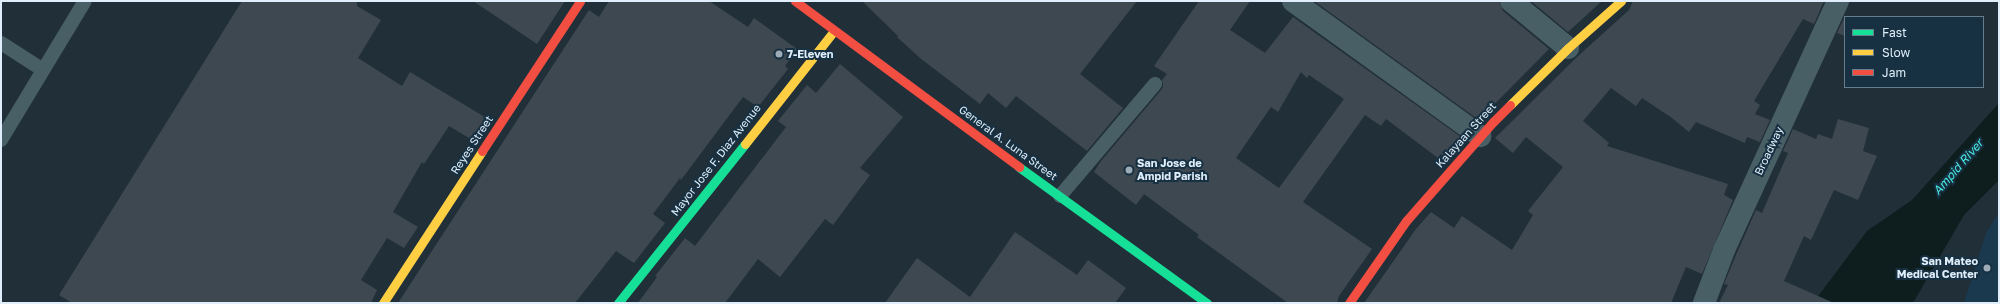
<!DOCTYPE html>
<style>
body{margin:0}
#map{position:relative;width:2000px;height:304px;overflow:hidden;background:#212f39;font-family:"Golos Text",sans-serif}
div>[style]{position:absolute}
.built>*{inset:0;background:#1a394e}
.water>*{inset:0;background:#0e1d1d}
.building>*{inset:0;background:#3e4851}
.lane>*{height:14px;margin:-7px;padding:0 7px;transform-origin:7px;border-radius:7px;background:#485f66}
.street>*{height:22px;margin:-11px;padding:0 11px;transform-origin:11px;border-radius:11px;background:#485f66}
.fast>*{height:9px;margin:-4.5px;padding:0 4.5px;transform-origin:4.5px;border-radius:4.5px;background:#16e098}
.slow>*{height:9px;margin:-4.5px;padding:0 4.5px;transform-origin:4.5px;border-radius:4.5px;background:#ffcf43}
.jam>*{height:9px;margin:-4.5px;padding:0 4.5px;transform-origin:4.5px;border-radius:4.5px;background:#f24e42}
.dots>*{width:11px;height:11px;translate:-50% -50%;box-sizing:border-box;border:2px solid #173143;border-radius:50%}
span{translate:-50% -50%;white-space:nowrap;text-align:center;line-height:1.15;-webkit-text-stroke:4px #173143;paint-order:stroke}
.poi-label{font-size:11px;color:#dfeefa;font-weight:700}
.left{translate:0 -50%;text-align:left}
.right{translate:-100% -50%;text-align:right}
.street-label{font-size:11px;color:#dfeefa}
.water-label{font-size:12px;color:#48ebe2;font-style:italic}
.frame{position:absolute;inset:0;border:2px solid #dfeefa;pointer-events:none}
.legend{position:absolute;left:1844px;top:16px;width:140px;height:72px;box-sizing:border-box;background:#173143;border:1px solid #677d8c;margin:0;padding:5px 7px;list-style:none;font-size:12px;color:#dfeefa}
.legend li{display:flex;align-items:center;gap:8px;height:20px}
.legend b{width:20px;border:1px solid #677d8c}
</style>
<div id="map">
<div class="built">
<i style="clip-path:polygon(1999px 212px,1999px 303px,1964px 303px,1986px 233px)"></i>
</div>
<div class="water">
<i style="clip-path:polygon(1999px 103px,1999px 180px,1964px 215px,1913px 303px,1813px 303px,1867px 231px,1912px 200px)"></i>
</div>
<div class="building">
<i style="clip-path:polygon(242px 1px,357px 1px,357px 6px,381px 20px,358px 58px,402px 86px,410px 72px,488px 119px,474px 141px,449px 126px,424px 164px,422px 162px,393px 212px,418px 227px,404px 248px,387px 238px,361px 280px,377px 290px,371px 303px,72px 303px,59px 295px)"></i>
<i style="clip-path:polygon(473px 1px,565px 1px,537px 44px)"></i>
<i style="clip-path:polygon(609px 1px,709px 1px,748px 27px,754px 18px,797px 49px,785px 66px,788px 69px,758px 107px,743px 97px,681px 180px,680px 178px,653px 214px,665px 223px,634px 263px,616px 251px,575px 303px,398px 303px,589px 10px,599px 17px)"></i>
<i style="clip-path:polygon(862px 1px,1137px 1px,1080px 74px,1123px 108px,1087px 151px,1016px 96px,1006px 108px,988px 93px,980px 104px,920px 58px,897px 37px,898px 36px)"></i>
<i style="clip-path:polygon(evenodd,1199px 1px,1250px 1px,1230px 30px,1265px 53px,1293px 17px,1461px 137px,1442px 161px,1386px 119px,1381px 126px,1365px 115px,1303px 202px,1372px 249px,1339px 296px,1337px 303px,1288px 303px,1197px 237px,1199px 235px,1144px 194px,1136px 205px,1094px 172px,1101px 161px,1162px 89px,1163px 85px,1162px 80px,1167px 74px,1154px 66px,1199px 1px,1301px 72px,1307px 78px,1309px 75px,1344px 99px,1279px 188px,1236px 158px,1271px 107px,1278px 112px,1301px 72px)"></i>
<i style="clip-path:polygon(1314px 1px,1499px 1px,1503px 11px,1549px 49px,1479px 120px)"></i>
<i style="clip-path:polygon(1531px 1px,1602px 1px,1568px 32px)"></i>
<i style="clip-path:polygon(1633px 1px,1824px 1px,1814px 24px,1803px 19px,1754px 101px,1760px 105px,1755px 114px,1770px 120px,1760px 142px,1747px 137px,1745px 143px,1696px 122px,1689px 132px,1672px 118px,1642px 98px,1636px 106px,1611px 88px,1583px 121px,1609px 143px,1607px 146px,1728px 184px,1724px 195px,1733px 200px,1702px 274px,1686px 267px,1671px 303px,1364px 303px,1416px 229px,1431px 212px,1454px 228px,1462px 216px,1512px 250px,1533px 215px,1528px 211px,1563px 167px,1526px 137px,1513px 153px,1495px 138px,1577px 57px,1629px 10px)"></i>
<i style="clip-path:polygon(1845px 16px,1845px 36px,1837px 33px)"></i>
<i style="clip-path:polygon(840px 64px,903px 117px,860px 168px,870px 175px,833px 225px,825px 219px,780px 277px,758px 259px,725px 303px,638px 303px,657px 277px,655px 276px,685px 238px,695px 246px,786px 127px,778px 121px,807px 85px,816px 93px)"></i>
<i style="clip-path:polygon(1838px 119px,1869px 128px,1863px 151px,1877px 156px,1858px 200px,1834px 190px,1811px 240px,1804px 236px,1784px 281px,1834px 303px,1719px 303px,1728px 285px,1724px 284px,1736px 255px,1756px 210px,1762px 213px,1788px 153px,1783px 151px,1793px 129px,1816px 139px,1818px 134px,1832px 139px)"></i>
<i style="clip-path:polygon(1015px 232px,1077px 275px,1088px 260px,1126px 288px,1115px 303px,885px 303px,917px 258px,970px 297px)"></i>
</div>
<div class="lane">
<i style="left:1px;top:43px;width:50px;rotate:32.7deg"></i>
<i style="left:1px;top:140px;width:162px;rotate:-58.9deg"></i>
<i style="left:1060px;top:196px;width:147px;rotate:-49.7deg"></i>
</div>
<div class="street">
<i style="left:1293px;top:1px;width:231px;rotate:35.8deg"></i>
<i style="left:1511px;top:1px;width:74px;rotate:39.5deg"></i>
<i style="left:1704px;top:303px;width:57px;rotate:-69.3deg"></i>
<i style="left:1724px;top:250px;width:274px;rotate:-65.4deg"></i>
</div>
<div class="fast">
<i style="left:1019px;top:167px;width:232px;rotate:35.9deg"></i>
<i style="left:618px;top:303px;width:203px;rotate:-51.4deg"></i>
</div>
<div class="slow">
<i style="left:1510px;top:105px;width:81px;rotate:-44.5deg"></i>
<i style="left:1568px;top:48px;width:71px;rotate:-41.6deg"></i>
<i style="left:745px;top:144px;width:144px;rotate:-51.8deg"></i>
<i style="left:383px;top:303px;width:181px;rotate:-56.9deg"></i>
</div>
<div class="jam">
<i style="left:795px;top:1px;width:279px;rotate:36.5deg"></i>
<i style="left:482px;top:151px;width:179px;rotate:-56.8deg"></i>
<i style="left:1349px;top:303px;width:100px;rotate:-55.2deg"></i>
<i style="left:1406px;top:221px;width:132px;rotate:-48.7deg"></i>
<i style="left:1493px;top:122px;width:24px;rotate:-45deg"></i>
</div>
<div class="dots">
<i style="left:779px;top:54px;background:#9cabb6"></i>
<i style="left:1129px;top:170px;background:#9cabb6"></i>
<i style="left:1987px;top:268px;background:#9cabb6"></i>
</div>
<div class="poi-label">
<span class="left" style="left:787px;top:54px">7-Eleven</span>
<span class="left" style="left:1137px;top:170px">San Jose de<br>Ampid Parish</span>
<span class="right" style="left:1978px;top:268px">San Mateo<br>Medical Center</span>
</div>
<div class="street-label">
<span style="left:1466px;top:135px;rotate:-48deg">Kalayaan Street</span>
<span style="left:1008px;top:143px;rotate:36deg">General A. Luna Street</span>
<span style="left:472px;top:145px;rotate:-57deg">Reyes Street</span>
<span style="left:1769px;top:151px;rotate:-65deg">Broadway</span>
<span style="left:716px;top:160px;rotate:-52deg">Mayor Jose F. Diaz Avenue</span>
</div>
<div class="water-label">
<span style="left:1958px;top:167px;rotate:-49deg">Ampid River</span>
</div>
<div class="frame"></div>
<ul class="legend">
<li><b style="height:5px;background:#16e098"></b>Fast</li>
<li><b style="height:5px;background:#ffcf43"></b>Slow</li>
<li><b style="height:5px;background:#f24e42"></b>Jam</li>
</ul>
</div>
